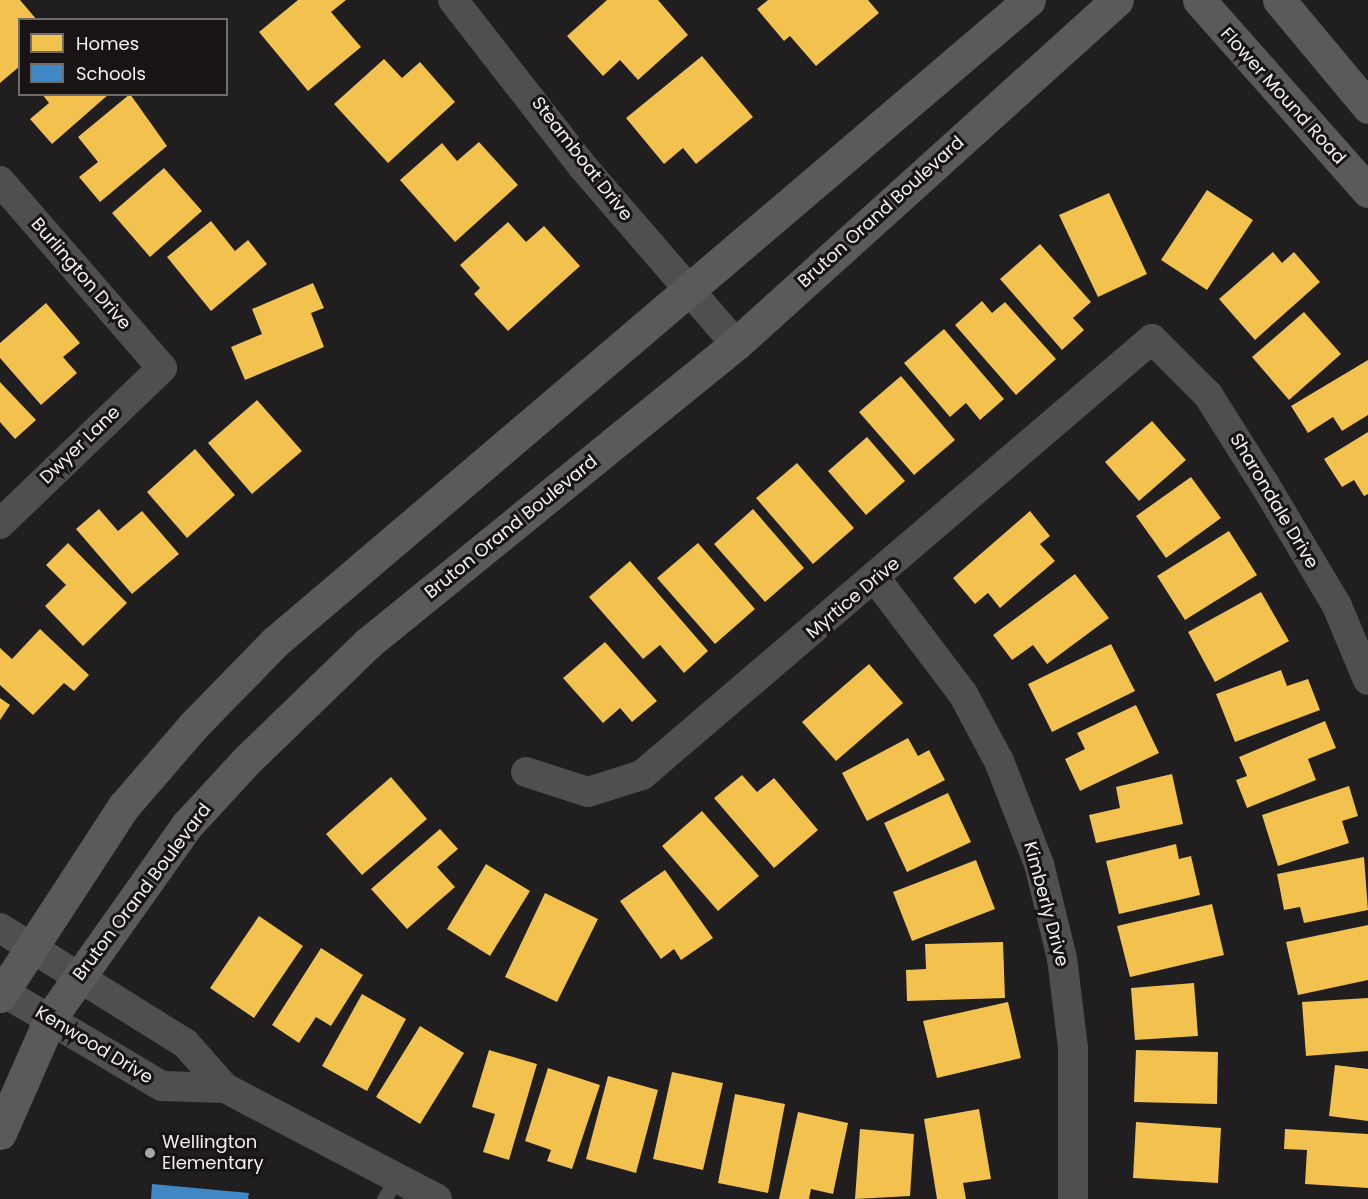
<!DOCTYPE html>
<style>
body{margin:0}
#map{position:relative;width:1368px;height:1199px;overflow:hidden;background:#201e1e;font-family:Poppins,sans-serif}
div>[style]{position:absolute}
.homes>*{inset:0;background:#f2c14e}
.schools>*{inset:0;background:#3f88c5}
.lane>*{height:15px;margin:-7.5px;padding:0 7.5px;transform-origin:7.5px;border-radius:7.5px;background:#504f4f}
.street>*{height:30px;margin:-15px;padding:0 15px;transform-origin:15px;border-radius:15px;background:#504f4f}
.secondary>*{height:33px;margin:-16.5px;padding:0 16.5px;transform-origin:16.5px;border-radius:16.5px;background:#5b5a5a}
.dots>*{width:16px;height:16px;translate:-50% -50%;box-sizing:border-box;border:3px solid #181414;border-radius:50%}
span{translate:-50% -50%;white-space:nowrap;text-align:center;line-height:1.15;-webkit-text-stroke:6px #181414;paint-order:stroke}
.street-label{font-size:18px;color:#f3f0f0}
.poi-label{font-size:18px;color:#f3f0f0}
.left{translate:0 -50%;text-align:left}
.legend{position:absolute;left:18px;top:18px;width:210px;height:78px;box-sizing:border-box;background:#181414;border:2px solid #706c6c;margin:0;padding:8px 10px;list-style:none;font-size:18px;color:#f3f0f0}
.legend li{display:flex;align-items:center;gap:12px;height:30px}
.legend b{width:30px;border:2px solid #706c6c}
</style>
<div id="map">
<div class="homes">
<i style="clip-path:polygon(0 0,20px 0,37px 20px,20px 20px,20px 66px,0 83px)"></i>
<i style="clip-path:polygon(298px 0,346px 0,331px 12px,361px 47px,308px 91px,259px 32px)"></i>
<i style="clip-path:polygon(607px 0,658px 0,688px 35px,638px 80px,620px 60px,603px 76px,567px 36px)"></i>
<i style="clip-path:polygon(768px 0,868px 0,879px 13px,816px 66px,790px 36px,784px 41px,757px 9px)"></i>
<i style="clip-path:polygon(702px 56px,753px 117px,696px 164px,683px 148px,664px 164px,626px 118px)"></i>
<i style="clip-path:polygon(384px 59px,402px 78px,420px 62px,455px 102px,388px 163px,334px 104px)"></i>
<i style="clip-path:polygon(42px 94px,109px 94px,52px 144px,30px 119px,49px 103px)"></i>
<i style="clip-path:polygon(130px 94px,167px 146px,100px 202px,79px 177px,98px 162px,78px 137px)"></i>
<i style="clip-path:polygon(479px 142px,518px 185px,455px 242px,400px 180px,442px 143px,457px 161px)"></i>
<i style="clip-path:polygon(164px 168px,202px 211px,150px 257px,112px 213px)"></i>
<i style="clip-path:polygon(1207px 190px,1253px 220px,1207px 290px,1161px 260px)"></i>
<i style="clip-path:polygon(1109px 193px,1147px 274px,1098px 297px,1059px 215px)"></i>
<i style="clip-path:polygon(211px 221px,235px 251px,248px 240px,267px 264px,211px 311px,167px 257px)"></i>
<i style="clip-path:polygon(508px 222px,526px 242px,544px 226px,580px 266px,508px 331px,474px 294px,480px 288px,460px 265px)"></i>
<i style="clip-path:polygon(1040px 244px,1091px 302px,1073px 318px,1084px 330px,1062px 350px,1000px 279px)"></i>
<i style="clip-path:polygon(1273px 252px,1282px 263px,1294px 252px,1320px 282px,1255px 340px,1219px 299px)"></i>
<i style="clip-path:polygon(313px 283px,324px 308px,311px 313px,324px 347px,245px 380px,231px 347px,262px 334px,252px 309px)"></i>
<i style="clip-path:polygon(982px 301px,992px 313px,1005px 302px,1056px 359px,1016px 395px,955px 325px)"></i>
<i style="clip-path:polygon(46px 303px,80px 343px,63px 357px,77px 373px,41px 405px,0 358px,0 343px)"></i>
<i style="clip-path:polygon(1304px 312px,1341px 354px,1289px 400px,1252px 357px)"></i>
<i style="clip-path:polygon(944px 329px,1004px 399px,980px 420px,966px 403px,950px 417px,904px 363px)"></i>
<i style="clip-path:polygon(1368px 360px,1368px 415px,1342px 431px,1333px 417px,1308px 433px,1291px 406px)"></i>
<i style="clip-path:polygon(901px 376px,955px 440px,914px 475px,859px 412px)"></i>
<i style="clip-path:polygon(0 382px,36px 420px,15px 439px,0 422px)"></i>
<i style="clip-path:polygon(257px 400px,302px 451px,252px 494px,208px 443px)"></i>
<i style="clip-path:polygon(1152px 421px,1186px 460px,1139px 501px,1105px 462px)"></i>
<i style="clip-path:polygon(1368px 432px,1368px 494px,1364px 496px,1354px 480px,1342px 487px,1324px 459px)"></i>
<i style="clip-path:polygon(867px 437px,905px 481px,866px 515px,828px 471px)"></i>
<i style="clip-path:polygon(195px 449px,235px 495px,187px 538px,147px 492px)"></i>
<i style="clip-path:polygon(797px 463px,854px 528px,813px 564px,756px 498px)"></i>
<i style="clip-path:polygon(1191px 477px,1221px 518px,1166px 558px,1136px 516px)"></i>
<i style="clip-path:polygon(99px 509px,118px 531px,142px 511px,179px 554px,132px 594px,76px 529px)"></i>
<i style="clip-path:polygon(753px 509px,804px 568px,765px 602px,714px 544px)"></i>
<i style="clip-path:polygon(1030px 511px,1050px 536px,1040px 544px,1055px 561px,1000px 608px,988px 593px,975px 604px,953px 578px)"></i>
<i style="clip-path:polygon(1229px 531px,1257px 575px,1185px 620px,1157px 576px)"></i>
<i style="clip-path:polygon(68px 543px,127px 603px,83px 646px,45px 606px,66px 585px,46px 565px)"></i>
<i style="clip-path:polygon(698px 543px,755px 609px,715px 644px,657px 578px)"></i>
<i style="clip-path:polygon(630px 561px,708px 651px,684px 673px,660px 645px,643px 659px,589px 597px)"></i>
<i style="clip-path:polygon(1075px 574px,1109px 618px,1047px 664px,1033px 645px,1012px 660px,993px 635px)"></i>
<i style="clip-path:polygon(1261px 592px,1289px 641px,1215px 682px,1188px 632px)"></i>
<i style="clip-path:polygon(40px 629px,89px 675px,74px 691px,64px 683px,33px 715px,0 685px,0 648px,12px 659px)"></i>
<i style="clip-path:polygon(605px 642px,657px 701px,632px 722px,620px 708px,603px 723px,563px 678px)"></i>
<i style="clip-path:polygon(1111px 644px,1135px 691px,1052px 732px,1028px 684px)"></i>
<i style="clip-path:polygon(869px 664px,903px 703px,836px 761px,802px 722px)"></i>
<i style="clip-path:polygon(1281px 670px,1287px 686px,1308px 679px,1320px 710px,1235px 742px,1216px 694px)"></i>
<i style="clip-path:polygon(0 698px,10px 705px,0 720px)"></i>
<i style="clip-path:polygon(1136px 705px,1159px 753px,1080px 791px,1065px 759px,1085px 749px,1077px 733px)"></i>
<i style="clip-path:polygon(1325px 721px,1336px 748px,1308px 759px,1316px 780px,1247px 808px,1236px 780px,1247px 776px,1239px 757px)"></i>
<i style="clip-path:polygon(908px 738px,918px 756px,929px 750px,945px 780px,867px 821px,842px 773px)"></i>
<i style="clip-path:polygon(1172px 774px,1183px 824px,1096px 843px,1089px 815px,1120px 808px,1116px 787px)"></i>
<i style="clip-path:polygon(742px 775px,757px 792px,774px 778px,818px 830px,774px 868px,714px 798px)"></i>
<i style="clip-path:polygon(391px 777px,427px 819px,362px 875px,326px 834px)"></i>
<i style="clip-path:polygon(1349px 786px,1358px 816px,1342px 821px,1349px 843px,1278px 866px,1262px 815px)"></i>
<i style="clip-path:polygon(948px 793px,971px 842px,907px 872px,884px 823px)"></i>
<i style="clip-path:polygon(702px 811px,759px 876px,718px 911px,662px 846px)"></i>
<i style="clip-path:polygon(440px 829px,458px 849px,437px 867px,455px 887px,407px 929px,371px 889px)"></i>
<i style="clip-path:polygon(1176px 844px,1179px 859px,1191px 856px,1200px 895px,1119px 914px,1106px 861px)"></i>
<i style="clip-path:polygon(1364px 857px,1368px 910px,1304px 923px,1300px 907px,1284px 910px,1277px 874px)"></i>
<i style="clip-path:polygon(976px 860px,995px 909px,912px 941px,893px 892px)"></i>
<i style="clip-path:polygon(486px 864px,530px 891px,490px 956px,447px 929px)"></i>
<i style="clip-path:polygon(665px 870px,713px 938px,681px 960px,674px 949px,661px 959px,620px 901px)"></i>
<i style="clip-path:polygon(545px 893px,598px 919px,557px 1002px,505px 977px)"></i>
<i style="clip-path:polygon(1212px 904px,1224px 955px,1130px 977px,1117px 926px)"></i>
<i style="clip-path:polygon(259px 916px,303px 946px,254px 1018px,210px 988px)"></i>
<i style="clip-path:polygon(1368px 925px,1368px 980px,1298px 995px,1286px 942px)"></i>
<i style="clip-path:polygon(1003px 942px,1005px 998px,907px 1001px,906px 970px,926px 969px,925px 944px)"></i>
<i style="clip-path:polygon(321px 948px,363px 975px,331px 1026px,316px 1017px,299px 1043px,272px 1025px)"></i>
<i style="clip-path:polygon(1194px 983px,1198px 1036px,1135px 1040px,1131px 988px)"></i>
<i style="clip-path:polygon(362px 994px,406px 1019px,367px 1091px,322px 1066px)"></i>
<i style="clip-path:polygon(1368px 998px,1368px 1051px,1306px 1056px,1302px 1002px)"></i>
<i style="clip-path:polygon(1008px 1002px,1021px 1058px,937px 1078px,923px 1021px)"></i>
<i style="clip-path:polygon(420px 1026px,464px 1053px,420px 1124px,376px 1097px)"></i>
<i style="clip-path:polygon(489px 1050px,537px 1064px,509px 1160px,483px 1152px,495px 1114px,472px 1107px)"></i>
<i style="clip-path:polygon(1136px 1050px,1218px 1052px,1217px 1104px,1134px 1102px)"></i>
<i style="clip-path:polygon(1335px 1065px,1368px 1069px,1368px 1121px,1329px 1116px)"></i>
<i style="clip-path:polygon(548px 1068px,600px 1085px,572px 1169px,547px 1161px,551px 1150px,525px 1141px)"></i>
<i style="clip-path:polygon(672px 1072px,723px 1083px,703px 1170px,653px 1159px)"></i>
<i style="clip-path:polygon(608px 1076px,658px 1090px,636px 1173px,586px 1159px)"></i>
<i style="clip-path:polygon(735px 1094px,785px 1104px,768px 1193px,718px 1183px)"></i>
<i style="clip-path:polygon(979px 1109px,991px 1179px,963px 1183px,966px 1199px,937px 1199px,924px 1119px)"></i>
<i style="clip-path:polygon(798px 1112px,848px 1123px,833px 1194px,811px 1189px,809px 1199px,779px 1199px)"></i>
<i style="clip-path:polygon(1136px 1122px,1221px 1128px,1218px 1183px,1133px 1178px)"></i>
<i style="clip-path:polygon(860px 1129px,914px 1134px,910px 1196px,855px 1199px)"></i>
<i style="clip-path:polygon(1285px 1129px,1368px 1134px,1368px 1188px,1305px 1184px,1307px 1150px,1284px 1149px)"></i>
</div>
<div class="schools">
<i style="clip-path:polygon(152px 1184px,249px 1193px,248px 1199px,151px 1199px)"></i>
</div>
<div class="lane">
<i style="left:384px;top:1199px;width:21px;rotate:-59deg"></i>
</div>
<div class="street">
<i style="left:453px;top:0;width:212px;rotate:52.1deg"></i>
<i style="left:583px;top:167px;width:234px;rotate:49.2deg"></i>
<i style="left:0;top:181px;width:247px;rotate:49.1deg"></i>
<i style="left:162px;top:368px;width:225px;rotate:136.1deg"></i>
<i style="left:876px;top:579px;width:144px;rotate:52.9deg"></i>
<i style="left:963px;top:694px;width:76px;rotate:61.8deg"></i>
<i style="left:999px;top:761px;width:110px;rotate:68.8deg"></i>
<i style="left:1039px;top:864px;width:97px;rotate:76.3deg"></i>
<i style="left:1062px;top:958px;width:91px;rotate:83deg"></i>
<i style="left:1073px;top:1048px;width:151px;rotate:90deg"></i>
<i style="left:526px;top:772px;width:65px;rotate:17.9deg"></i>
<i style="left:588px;top:792px;width:57px;rotate:-17.5deg"></i>
<i style="left:642px;top:775px;width:671px;rotate:-40.53deg"></i>
<i style="left:1152px;top:339px;width:79px;rotate:45deg"></i>
<i style="left:1208px;top:395px;width:107px;rotate:57.7deg"></i>
<i style="left:1265px;top:485px;width:141px;rotate:59.2deg"></i>
<i style="left:1337px;top:606px;width:80px;rotate:67.3deg"></i>
<i style="left:0;top:928px;width:218px;rotate:31.9deg"></i>
<i style="left:185px;top:1043px;width:60px;rotate:48.4deg"></i>
<i style="left:225px;top:1088px;width:239px;rotate:27.6deg"></i>
<i style="left:0;top:990px;width:188px;rotate:30.7deg"></i>
<i style="left:162px;top:1086px;width:63px;rotate:1.8deg"></i>
</div>
<div class="secondary">
<i style="left:1199px;top:0;width:255px;rotate:48.5deg"></i>
<i style="left:1279px;top:0;width:139px;rotate:50.2deg"></i>
<i style="left:0;top:996px;width:227px;rotate:-56.9deg"></i>
<i style="left:124px;top:806px;width:106px;rotate:-49.2deg"></i>
<i style="left:193px;top:726px;width:117px;rotate:-45.7deg"></i>
<i style="left:275px;top:642px;width:990px;rotate:-40.41deg"></i>
<i style="left:0;top:1133px;width:127px;rotate:-66.3deg"></i>
<i style="left:51px;top:1017px;width:235px;rotate:-54.7deg"></i>
<i style="left:187px;top:825px;width:90px;rotate:-47.3deg"></i>
<i style="left:248px;top:759px;width:167px;rotate:-44deg"></i>
<i style="left:368px;top:643px;width:474px;rotate:-39.1deg"></i>
<i style="left:736px;top:344px;width:513px;rotate:-42.08deg"></i>
</div>
<div class="dots">
<i style="left:150px;top:1153px;background:#a9a6a6"></i>
</div>
<div class="street-label">
<span style="left:1283px;top:96px;rotate:48deg">Flower Mound Road</span>
<span style="left:582px;top:159px;rotate:52deg">Steamboat Drive</span>
<span style="left:881px;top:212px;rotate:-42deg">Bruton Orand Boulevard</span>
<span style="left:81px;top:274px;rotate:49deg">Burlington Drive</span>
<span style="left:80px;top:445px;rotate:-44deg">Dwyer Lane</span>
<span style="left:1274px;top:501px;rotate:59deg">Sharondale Drive</span>
<span style="left:511px;top:527px;rotate:-39deg">Bruton Orand Boulevard</span>
<span style="left:853px;top:598px;rotate:-40deg">Myrtice Drive</span>
<span style="left:142px;top:892px;rotate:-53deg">Bruton Orand Boulevard</span>
<span style="left:1046px;top:904px;rotate:75deg">Kimberly Drive</span>
<span style="left:94px;top:1045px;rotate:31deg">Kenwood Drive</span>
</div>
<div class="poi-label">
<span class="left" style="left:162px;top:1153px">Wellington<br>Elementary</span>
</div>
<ul class="legend">
<li><b style="height:16px;background:#f2c14e"></b>Homes</li>
<li><b style="height:16px;background:#3f88c5"></b>Schools</li>
</ul>
</div>
